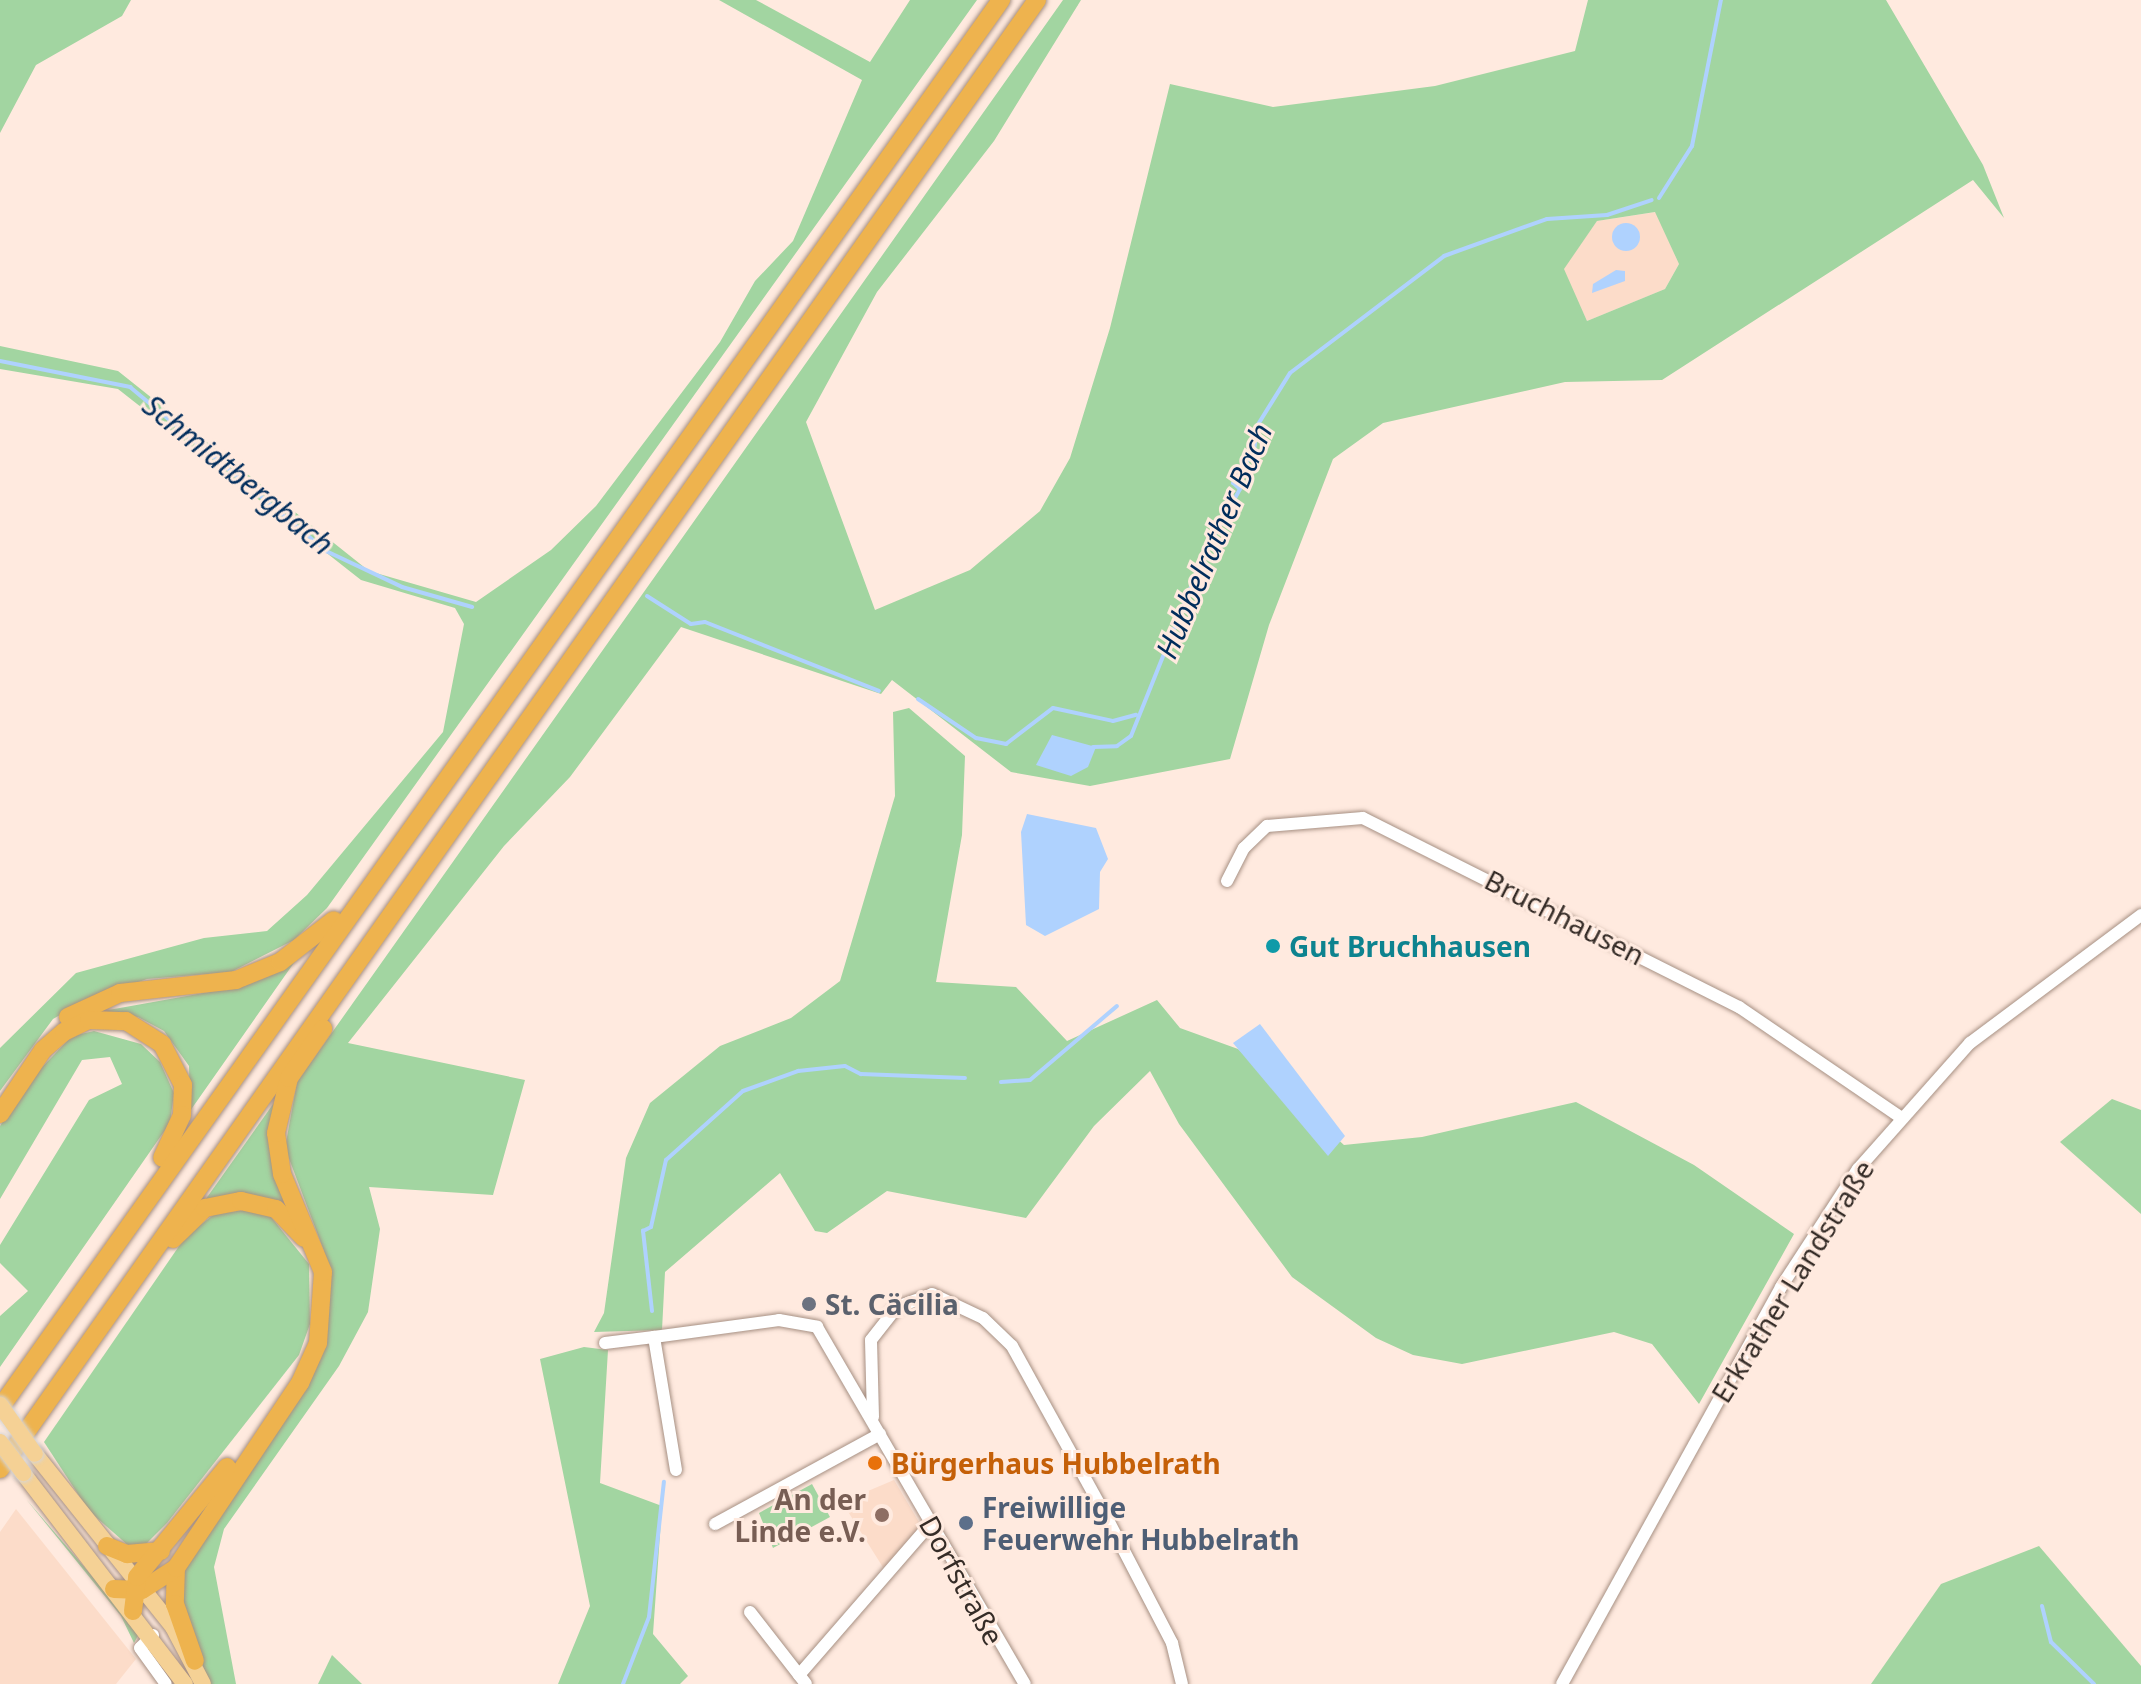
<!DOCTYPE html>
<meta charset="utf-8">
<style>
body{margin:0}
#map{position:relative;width:2141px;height:1684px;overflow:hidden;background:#ffeadf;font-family:"Noto Sans",sans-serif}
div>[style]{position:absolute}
.built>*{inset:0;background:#fcdcc9}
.green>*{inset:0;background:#a2d5a1}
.water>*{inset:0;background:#afd2fe}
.round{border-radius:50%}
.stream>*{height:4px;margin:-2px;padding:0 2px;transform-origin:2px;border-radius:2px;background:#afd2fe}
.roads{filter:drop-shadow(0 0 2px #a79083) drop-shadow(0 0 2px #a79083)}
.minor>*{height:12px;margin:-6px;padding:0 6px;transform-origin:6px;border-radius:6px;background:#fff}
.major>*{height:16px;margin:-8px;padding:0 8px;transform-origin:8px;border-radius:8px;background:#f5d195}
.highway>*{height:18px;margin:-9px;padding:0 9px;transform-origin:9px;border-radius:9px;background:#eeb34e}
.bridges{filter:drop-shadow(0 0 2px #d7d5d4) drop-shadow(0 0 2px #d7d5d4)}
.major-bridge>*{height:16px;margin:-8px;padding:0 8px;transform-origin:8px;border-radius:8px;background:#f5d195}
.dots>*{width:22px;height:22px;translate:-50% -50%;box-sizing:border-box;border:4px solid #ffeadf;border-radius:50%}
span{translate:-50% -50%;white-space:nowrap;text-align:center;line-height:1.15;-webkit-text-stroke:6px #ffeadf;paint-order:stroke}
.street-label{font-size:28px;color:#352c27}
.culture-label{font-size:28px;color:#0d838f;font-weight:700}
.left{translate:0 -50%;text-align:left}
.worship-label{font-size:28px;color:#5b616d;font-weight:700}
.food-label{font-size:28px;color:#c56008;font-weight:700}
.education-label{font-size:28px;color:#785e54;font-weight:700}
.right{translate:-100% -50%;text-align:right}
.service-label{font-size:28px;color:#4e5e75;font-weight:700}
.water-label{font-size:30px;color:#012d5c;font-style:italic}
</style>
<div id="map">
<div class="built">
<i style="clip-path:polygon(1656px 212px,1679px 264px,1665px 289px,1587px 321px,1563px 269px,1597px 221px)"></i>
<i style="clip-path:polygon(894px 1480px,922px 1527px,884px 1569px,842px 1502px)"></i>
<i style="clip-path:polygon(16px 1509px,136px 1659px,116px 1684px,0 1684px,0 1532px)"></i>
</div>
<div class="green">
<i style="clip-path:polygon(0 0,131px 0,122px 16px,36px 65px,0 133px)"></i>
<i style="clip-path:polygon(719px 0,756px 0,870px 62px,910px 0,977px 0,327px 908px,294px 940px,231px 972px,147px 979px,83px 1002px,53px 1019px,0 1091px,0 1048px,76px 973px,204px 938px,267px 931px,307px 895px,443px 732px,464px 624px,455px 608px,361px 580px,118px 389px,0 369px,0 346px,118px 371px,369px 571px,476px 602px,551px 550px,596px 506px,720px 342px,755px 281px,793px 241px,862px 80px)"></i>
<i style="clip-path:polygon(evenodd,1063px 0,1081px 0,994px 141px,877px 292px,806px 422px,875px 610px,970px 570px,1040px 511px,1070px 458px,1110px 328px,1170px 84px,1273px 107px,1435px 86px,1575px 51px,1588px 0,1886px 0,1983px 165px,2004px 218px,1973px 180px,1662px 380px,1565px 382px,1383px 423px,1333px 459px,1269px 625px,1230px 759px,1090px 786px,1011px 772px,892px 680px,881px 694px,681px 627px,570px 777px,504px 846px,348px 1043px,525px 1080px,493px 1195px,369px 1187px,380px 1229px,368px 1312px,339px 1366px,224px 1529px,214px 1567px,236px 1684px,210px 1684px,181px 1610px,179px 1573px,327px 1329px,324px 1251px,285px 1148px,297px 1082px,1063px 0,1655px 212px,1679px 264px,1665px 289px,1587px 321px,1564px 269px,1597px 221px,1655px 212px)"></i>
<i style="clip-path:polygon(909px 708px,965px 756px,962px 835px,936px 982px,1016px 987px,1067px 1041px,1157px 1000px,1180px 1028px,1238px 1049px,1344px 1145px,1422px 1137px,1576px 1102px,1694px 1165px,1794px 1234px,1699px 1404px,1652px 1344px,1614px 1332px,1462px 1364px,1413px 1355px,1376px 1338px,1292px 1277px,1179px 1124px,1150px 1071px,1094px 1126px,1026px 1218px,887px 1191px,827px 1233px,815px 1231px,780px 1173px,665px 1272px,662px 1330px,594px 1332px,604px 1313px,626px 1158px,650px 1103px,720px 1046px,791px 1018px,840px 981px,895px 796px,893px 712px)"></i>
<i style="clip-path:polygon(298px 957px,190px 1111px,189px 1066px,164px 1031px,138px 1017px,103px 1011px,237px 987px)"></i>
<i style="clip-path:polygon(94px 1031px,141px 1044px,160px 1062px,174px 1093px,170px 1123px,0 1367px,0 1316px,28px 1291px,0 1263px,0 1245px,89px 1100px,122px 1084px,110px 1057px,82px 1060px,0 1199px,0 1126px,26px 1084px,72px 1036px)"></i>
<i style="clip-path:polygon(2112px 1099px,2141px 1110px,2141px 1214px,2060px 1142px)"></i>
<i style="clip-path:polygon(276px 1100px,295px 1215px,203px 1203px)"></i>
<i style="clip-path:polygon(248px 1210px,271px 1217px,309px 1264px,310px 1324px,299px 1355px,167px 1523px,146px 1544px,130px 1547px,89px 1511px,44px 1442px,186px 1236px,216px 1213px)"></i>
<i style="clip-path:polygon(584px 1347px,608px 1350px,600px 1483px,662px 1506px,653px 1634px,688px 1676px,680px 1684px,558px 1684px,590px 1606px,540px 1359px)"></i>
<i style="clip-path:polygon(812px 1484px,830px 1517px,773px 1548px,759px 1513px)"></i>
<i style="clip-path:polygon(26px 1499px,140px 1632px,134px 1643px,121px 1616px)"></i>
<i style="clip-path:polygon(2039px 1546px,2141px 1666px,2141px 1684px,1871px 1684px,1941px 1584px)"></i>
<i style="clip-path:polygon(332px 1655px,362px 1684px,318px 1684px)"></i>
</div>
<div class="water">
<i class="round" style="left:1612px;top:223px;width:28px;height:28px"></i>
<i style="clip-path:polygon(1616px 270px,1625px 271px,1625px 281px,1592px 293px,1593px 284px)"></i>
<i style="clip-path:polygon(1052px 735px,1096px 747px,1088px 767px,1071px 776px,1036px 765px)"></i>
<i style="clip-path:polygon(1027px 814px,1096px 828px,1108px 859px,1100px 872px,1099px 909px,1045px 936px,1026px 925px,1021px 832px)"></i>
<i style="clip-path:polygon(1260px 1024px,1345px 1136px,1328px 1156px,1233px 1043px)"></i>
</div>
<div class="stream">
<i style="left:1659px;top:198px;width:62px;rotate:-57.6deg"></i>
<i style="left:1692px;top:146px;width:149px;rotate:-78.8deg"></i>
<i style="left:0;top:361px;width:133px;rotate:11.3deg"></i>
<i style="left:130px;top:387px;width:256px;rotate:39.9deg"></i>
<i style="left:326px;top:551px;width:84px;rotate:25.3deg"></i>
<i style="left:402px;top:587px;width:73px;rotate:15.9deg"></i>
<i style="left:647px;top:596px;width:52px;rotate:32.5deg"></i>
<i style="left:691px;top:624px;width:14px;rotate:-8deg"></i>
<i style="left:705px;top:622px;width:187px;rotate:21.6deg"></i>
<i style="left:918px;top:699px;width:70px;rotate:33.9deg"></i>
<i style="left:976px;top:738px;width:31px;rotate:11deg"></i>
<i style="left:1006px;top:744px;width:59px;rotate:-37.5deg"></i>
<i style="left:1053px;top:708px;width:61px;rotate:12.2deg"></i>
<i style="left:1113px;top:721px;width:24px;rotate:-15deg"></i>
<i style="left:1093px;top:747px;width:24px;rotate:-2deg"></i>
<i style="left:1117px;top:746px;width:17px;rotate:-36deg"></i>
<i style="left:1131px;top:736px;width:198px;rotate:-68.1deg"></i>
<i style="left:1205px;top:552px;width:72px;rotate:-60.9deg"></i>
<i style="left:1240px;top:489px;width:9px;rotate:-139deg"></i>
<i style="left:1233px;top:483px;width:38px;rotate:-57deg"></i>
<i style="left:1254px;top:451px;width:25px;rotate:-83deg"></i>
<i style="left:1257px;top:426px;width:62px;rotate:-58.1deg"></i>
<i style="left:1290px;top:373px;width:193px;rotate:-37.2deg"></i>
<i style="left:1444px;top:256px;width:109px;rotate:-19.8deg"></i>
<i style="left:1547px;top:219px;width:60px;rotate:-3.8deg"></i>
<i style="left:1607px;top:215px;width:47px;rotate:-18.4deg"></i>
<i style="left:1001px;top:1082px;width:29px;rotate:-4deg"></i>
<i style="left:1030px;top:1080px;width:114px;rotate:-40.4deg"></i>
<i style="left:652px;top:1311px;width:81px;rotate:-96.4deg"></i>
<i style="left:643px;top:1231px;width:9px;rotate:-27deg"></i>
<i style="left:651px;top:1227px;width:69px;rotate:-77.4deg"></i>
<i style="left:666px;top:1160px;width:103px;rotate:-41.9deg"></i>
<i style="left:743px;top:1091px;width:59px;rotate:-20deg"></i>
<i style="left:798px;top:1071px;width:47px;rotate:-6.1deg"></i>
<i style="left:845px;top:1066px;width:18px;rotate:27deg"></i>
<i style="left:861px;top:1074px;width:104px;rotate:2.2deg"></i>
<i style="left:2042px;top:1606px;width:37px;rotate:76deg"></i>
<i style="left:2051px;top:1642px;width:60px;rotate:44.3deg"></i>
<i style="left:623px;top:1684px;width:72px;rotate:-68.8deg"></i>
<i style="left:649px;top:1617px;width:136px;rotate:-83.7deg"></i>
</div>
<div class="roads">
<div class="minor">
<i style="left:1227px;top:881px;width:37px;rotate:-63deg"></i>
<i style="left:1244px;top:848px;width:32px;rotate:-44deg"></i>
<i style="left:1267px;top:826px;width:96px;rotate:-4.8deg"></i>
<i style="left:1363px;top:818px;width:421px;rotate:26.7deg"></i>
<i style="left:1739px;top:1007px;width:194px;rotate:34.3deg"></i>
<i style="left:605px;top:1343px;width:49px;rotate:-7deg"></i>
<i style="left:873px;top:1417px;width:77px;rotate:-91.5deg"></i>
<i style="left:871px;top:1340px;width:42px;rotate:-51.8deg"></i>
<i style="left:897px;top:1307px;width:37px;rotate:-20deg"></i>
<i style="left:932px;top:1294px;width:56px;rotate:25.2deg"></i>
<i style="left:983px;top:1318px;width:40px;rotate:44deg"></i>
<i style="left:1012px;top:1346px;width:199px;rotate:61.1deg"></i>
<i style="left:1108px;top:1520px;width:139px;rotate:62.5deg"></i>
<i style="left:1172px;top:1643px;width:42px;rotate:76.3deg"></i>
<i style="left:676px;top:1470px;width:135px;rotate:-99.4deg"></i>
<i style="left:654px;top:1337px;width:126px;rotate:-7.7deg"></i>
<i style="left:779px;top:1320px;width:39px;rotate:10deg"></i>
<i style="left:817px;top:1327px;width:413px;rotate:59.8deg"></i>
<i style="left:715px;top:1524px;width:188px;rotate:-28.6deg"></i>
<i style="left:750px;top:1612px;width:91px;rotate:52.1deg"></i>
<i style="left:153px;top:1635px;width:18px;rotate:135deg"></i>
<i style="left:140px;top:1648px;width:44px;rotate:54.2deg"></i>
<i style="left:799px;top:1675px;width:201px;rotate:-49deg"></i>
<i style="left:1562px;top:1684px;width:453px;rotate:-61.1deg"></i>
<i style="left:1781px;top:1287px;width:141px;rotate:-56.9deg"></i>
<i style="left:1858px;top:1169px;width:169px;rotate:-48.4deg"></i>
<i style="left:1970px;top:1043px;width:214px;rotate:-36.8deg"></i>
</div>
<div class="major">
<i style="left:35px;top:1454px;width:221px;rotate:51.4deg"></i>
<i style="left:173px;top:1627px;width:64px;rotate:62.2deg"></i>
<i style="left:23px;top:1473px;width:266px;rotate:52.5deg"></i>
</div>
<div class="highway">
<i style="left:68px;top:1017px;width:57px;rotate:-24.8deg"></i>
<i style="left:120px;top:993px;width:117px;rotate:-6.4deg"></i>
<i style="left:236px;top:980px;width:48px;rotate:-22.2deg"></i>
<i style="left:280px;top:962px;width:68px;rotate:-37.9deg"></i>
<i style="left:0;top:1114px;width:77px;rotate:-56.1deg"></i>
<i style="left:43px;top:1050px;width:28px;rotate:-41deg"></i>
<i style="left:64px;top:1032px;width:28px;rotate:-26deg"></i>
<i style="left:89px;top:1020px;width:37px;rotate:2deg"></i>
<i style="left:126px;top:1021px;width:43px;rotate:32.6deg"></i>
<i style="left:162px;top:1044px;width:46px;rotate:62.9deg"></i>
<i style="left:183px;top:1085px;width:30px;rotate:92deg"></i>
<i style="left:182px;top:1115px;width:47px;rotate:114.9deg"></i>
<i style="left:173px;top:1239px;width:45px;rotate:-44.1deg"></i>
<i style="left:205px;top:1208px;width:37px;rotate:-11deg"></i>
<i style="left:241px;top:1201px;width:36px;rotate:13deg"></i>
<i style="left:276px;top:1209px;width:40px;rotate:46deg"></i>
<i style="left:0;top:1408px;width:1728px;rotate:-54.59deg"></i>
<i style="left:0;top:1469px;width:1798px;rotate:-54.78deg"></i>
<i style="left:107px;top:1546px;width:22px;rotate:22deg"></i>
<i style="left:127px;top:1554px;width:34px;rotate:-5deg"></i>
<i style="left:176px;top:1568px;width:36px;rotate:92deg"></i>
<i style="left:175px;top:1604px;width:60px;rotate:70.7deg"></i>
<i style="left:114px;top:1589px;width:28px;rotate:2deg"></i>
<i style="left:142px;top:1590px;width:40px;rotate:-32.9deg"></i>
<i style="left:176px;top:1568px;width:223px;rotate:-56.2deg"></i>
<i style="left:300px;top:1383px;width:44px;rotate:-65.8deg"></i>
<i style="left:318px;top:1343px;width:71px;rotate:-86deg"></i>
<i style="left:323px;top:1272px;width:106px;rotate:-112.7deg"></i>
<i style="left:282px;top:1174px;width:41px;rotate:-98.3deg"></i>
<i style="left:276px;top:1133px;width:57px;rotate:-76.7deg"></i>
<i style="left:289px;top:1078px;width:60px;rotate:-55.2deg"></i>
<i style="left:133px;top:1611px;width:34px;rotate:-83deg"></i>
<i style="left:137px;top:1577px;width:142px;rotate:-50.7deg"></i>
</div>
</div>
<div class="bridges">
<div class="major-bridge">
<i style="left:0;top:1405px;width:60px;rotate:54.5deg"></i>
<i style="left:0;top:1442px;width:39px;rotate:53deg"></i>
</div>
</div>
<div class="dots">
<i style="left:1273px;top:946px;background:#0f9aa8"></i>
<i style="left:809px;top:1304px;background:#6b7280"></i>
<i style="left:875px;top:1463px;background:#e8710a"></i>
<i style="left:882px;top:1515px;background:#8d6e63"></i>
<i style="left:966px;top:1523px;background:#5c6f8a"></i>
</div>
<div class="street-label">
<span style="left:1565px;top:917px;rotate:27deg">Bruchhausen</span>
<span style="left:1792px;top:1281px;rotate:-58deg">Erkrather Landstraße</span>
<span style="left:962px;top:1580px;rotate:61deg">Dorfstraße</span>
</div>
<div class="culture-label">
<span class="left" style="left:1289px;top:946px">Gut Bruchhausen</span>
</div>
<div class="worship-label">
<span class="left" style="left:825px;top:1304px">St. Cäcilia</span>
</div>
<div class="food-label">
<span class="left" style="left:891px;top:1463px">Bürgerhaus Hubbelrath</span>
</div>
<div class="education-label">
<span class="right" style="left:866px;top:1515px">An der<br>Linde e.V.</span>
</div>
<div class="service-label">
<span class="left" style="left:982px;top:1523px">Freiwillige<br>Feuerwehr Hubbelrath</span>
</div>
<div class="water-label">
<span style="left:238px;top:475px;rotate:39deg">Schmidtbergbach</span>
<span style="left:1214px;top:541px;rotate:-67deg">Hubbelrather Bach</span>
</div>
</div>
